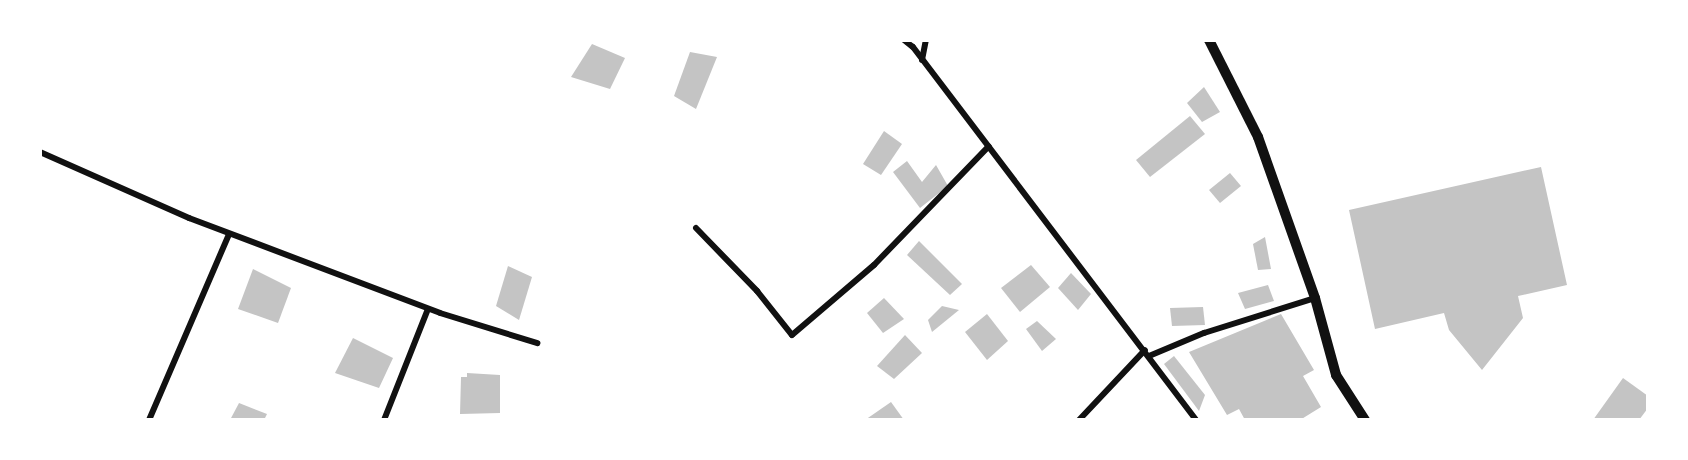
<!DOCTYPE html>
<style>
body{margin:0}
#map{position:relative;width:1688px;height:460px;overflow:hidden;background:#fff;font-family:Overpass,sans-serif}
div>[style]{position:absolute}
.building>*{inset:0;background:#c4c4c4}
.minor>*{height:6px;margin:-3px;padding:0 3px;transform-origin:3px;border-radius:3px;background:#111}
.tertiary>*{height:10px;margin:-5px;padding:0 5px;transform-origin:5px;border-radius:5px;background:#111}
span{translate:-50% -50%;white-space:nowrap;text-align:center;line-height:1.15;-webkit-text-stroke:4.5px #fff;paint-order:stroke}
.frame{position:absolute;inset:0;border:42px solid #fff;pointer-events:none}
</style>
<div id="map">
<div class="building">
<i style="clip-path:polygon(592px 44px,625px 58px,610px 89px,571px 77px)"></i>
<i style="clip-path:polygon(690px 52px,717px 57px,696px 109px,674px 96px)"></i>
<i style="clip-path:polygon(1204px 87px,1220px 112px,1202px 122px,1187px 103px)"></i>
<i style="clip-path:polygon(1190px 116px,1205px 134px,1150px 177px,1136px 160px)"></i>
<i style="clip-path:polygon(884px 131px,902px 144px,881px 175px,863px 164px)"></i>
<i style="clip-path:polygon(907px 161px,922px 182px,936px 165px,948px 186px,920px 208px,893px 172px)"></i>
<i style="clip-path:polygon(1541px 167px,1567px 285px,1518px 296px,1523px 318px,1482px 370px,1449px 330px,1444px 313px,1375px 329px,1349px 210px)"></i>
<i style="clip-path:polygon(1230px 173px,1241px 186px,1220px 203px,1209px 190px)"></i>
<i style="clip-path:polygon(1265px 237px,1271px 269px,1258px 270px,1253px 244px)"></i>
<i style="clip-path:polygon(919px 241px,962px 284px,950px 295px,907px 255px)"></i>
<i style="clip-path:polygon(1031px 265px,1050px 287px,1020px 312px,1001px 288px)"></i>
<i style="clip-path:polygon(508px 266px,532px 277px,519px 320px,496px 306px)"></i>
<i style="clip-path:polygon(253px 269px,291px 288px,278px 323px,238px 309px)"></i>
<i style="clip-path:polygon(1071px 273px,1091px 294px,1078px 310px,1058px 288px)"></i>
<i style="clip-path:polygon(1268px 285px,1274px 301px,1245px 309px,1238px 293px)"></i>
<i style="clip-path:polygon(884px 298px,904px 319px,883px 333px,867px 313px)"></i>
<i style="clip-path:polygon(942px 306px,959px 310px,932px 332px,928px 320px)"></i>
<i style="clip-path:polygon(1203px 307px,1205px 325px,1172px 326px,1170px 308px)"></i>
<i style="clip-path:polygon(987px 314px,1008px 341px,987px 360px,965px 332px)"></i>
<i style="clip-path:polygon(1281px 314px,1314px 370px,1303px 376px,1321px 407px,1300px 420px,1245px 420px,1239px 409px,1227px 415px,1189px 352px)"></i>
<i style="clip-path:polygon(1037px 321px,1056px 339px,1042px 351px,1026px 329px)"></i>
<i style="clip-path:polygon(905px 335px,922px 353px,894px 379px,877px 366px)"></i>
<i style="clip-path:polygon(353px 338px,393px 358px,379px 388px,335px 373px)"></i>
<i style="clip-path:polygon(1174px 356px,1205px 395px,1199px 411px,1164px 364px)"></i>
<i style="clip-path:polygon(467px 373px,500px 375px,500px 413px,460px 414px,461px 377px,467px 377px)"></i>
<i style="clip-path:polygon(1623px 378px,1648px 396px,1648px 408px,1639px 420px,1593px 420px)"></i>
<i style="clip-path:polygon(891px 402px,904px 420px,865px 420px)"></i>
<i style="clip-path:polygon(239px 403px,267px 414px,264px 420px,230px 420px)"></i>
</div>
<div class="minor">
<i style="left:904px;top:40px;width:11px;rotate:38deg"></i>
<i style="left:913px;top:47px;width:468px;rotate:52.8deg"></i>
<i style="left:922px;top:60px;width:20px;rotate:-79deg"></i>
<i style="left:40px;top:152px;width:163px;rotate:23.9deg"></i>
<i style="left:189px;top:218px;width:268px;rotate:20.7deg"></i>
<i style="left:440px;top:313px;width:102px;rotate:17.2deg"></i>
<i style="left:696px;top:228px;width:88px;rotate:45.9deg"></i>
<i style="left:757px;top:291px;width:56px;rotate:51.5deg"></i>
<i style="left:792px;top:335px;width:108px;rotate:-40.5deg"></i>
<i style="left:874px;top:265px;width:165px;rotate:-46deg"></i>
<i style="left:1149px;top:356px;width:60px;rotate:-22.7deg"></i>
<i style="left:1204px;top:333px;width:116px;rotate:-17.5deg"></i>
<i style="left:149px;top:420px;width:202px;rotate:-66.7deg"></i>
<i style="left:384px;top:420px;width:119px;rotate:-68.4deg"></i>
<i style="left:1079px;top:420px;width:96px;rotate:-46.7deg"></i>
</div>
<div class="tertiary">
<i style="left:1209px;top:40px;width:109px;rotate:63.2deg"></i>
<i style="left:1258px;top:137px;width:171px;rotate:70.5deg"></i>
<i style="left:1315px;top:298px;width:80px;rotate:74.7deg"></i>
<i style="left:1336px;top:375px;width:54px;rotate:57.2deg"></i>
</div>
<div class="frame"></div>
</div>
